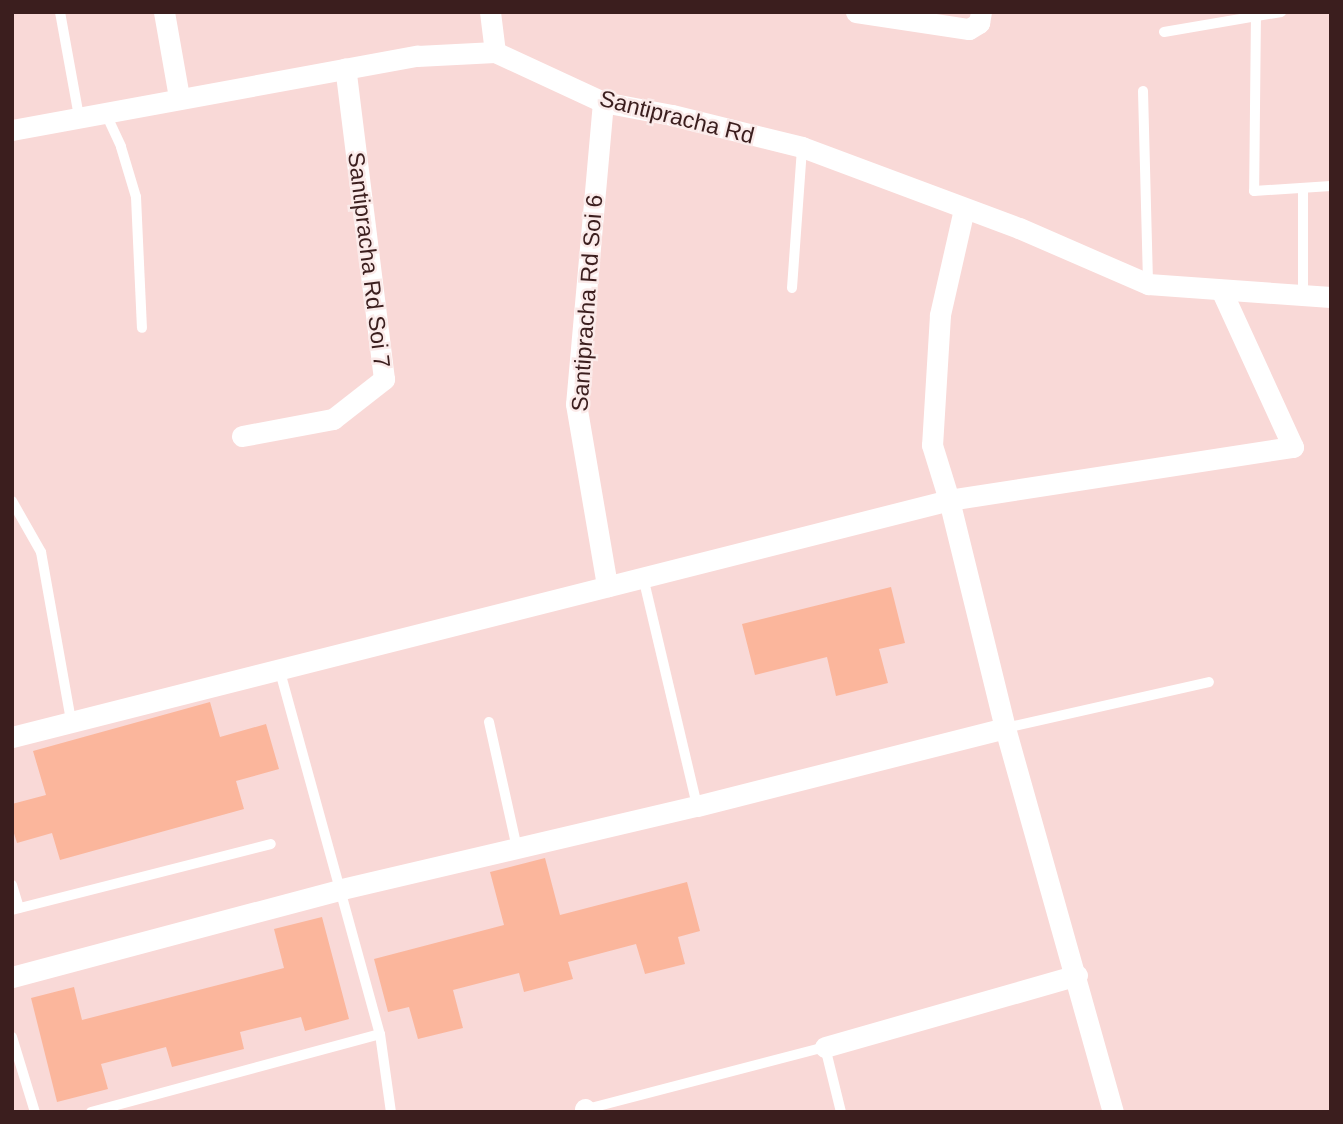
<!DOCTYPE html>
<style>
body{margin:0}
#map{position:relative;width:1343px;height:1124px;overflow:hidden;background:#f9d9d7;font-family:Helvetica,sans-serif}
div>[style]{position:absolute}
.building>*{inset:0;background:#fbb69c}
.service>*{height:10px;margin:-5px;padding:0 5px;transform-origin:5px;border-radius:5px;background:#fff}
.minor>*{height:21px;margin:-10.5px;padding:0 10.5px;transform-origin:10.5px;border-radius:10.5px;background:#fff}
span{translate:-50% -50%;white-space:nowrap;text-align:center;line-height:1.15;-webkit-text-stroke:5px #fbebea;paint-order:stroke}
.street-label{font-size:23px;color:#3b1e1e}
.frame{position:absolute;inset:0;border:14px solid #3b1e1e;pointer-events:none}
</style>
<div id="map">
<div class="building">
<i style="clip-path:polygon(891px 587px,905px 643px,879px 649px,888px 683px,836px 696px,827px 657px,755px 675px,742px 624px)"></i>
<i style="clip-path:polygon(210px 702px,220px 737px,266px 724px,279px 769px,236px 781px,244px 809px,60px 860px,52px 833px,17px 843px,12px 827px,12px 804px,46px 795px,33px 751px)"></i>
<i style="clip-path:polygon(545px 858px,560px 915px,687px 882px,700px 931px,678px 937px,685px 964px,645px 974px,636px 944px,568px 962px,573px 979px,524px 992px,519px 973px,453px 990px,463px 1028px,418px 1039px,409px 1007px,388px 1012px,374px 959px,504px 925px,490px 872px)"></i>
<i style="clip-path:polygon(322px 917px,349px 1019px,305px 1031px,301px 1017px,240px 1032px,244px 1049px,172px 1067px,166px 1047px,101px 1064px,108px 1089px,57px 1102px,31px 998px,74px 987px,82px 1020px,284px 968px,274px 929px)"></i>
</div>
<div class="service">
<i style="left:60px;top:12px;width:107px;rotate:79.7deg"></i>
<i style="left:1256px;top:12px;width:179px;rotate:90.6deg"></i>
<i style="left:1254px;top:191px;width:77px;rotate:-3.7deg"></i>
<i style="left:1164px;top:32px;width:119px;rotate:-9.7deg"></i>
<i style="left:1143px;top:91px;width:193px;rotate:88.5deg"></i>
<i style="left:105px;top:112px;width:38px;rotate:65deg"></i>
<i style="left:121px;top:147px;width:52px;rotate:73.3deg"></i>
<i style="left:136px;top:197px;width:131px;rotate:87.4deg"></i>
<i style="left:1303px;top:188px;width:107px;rotate:90deg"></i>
<i style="left:792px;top:288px;width:141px;rotate:-85.9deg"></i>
<i style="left:12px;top:501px;width:59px;rotate:60.4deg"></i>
<i style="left:41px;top:552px;width:171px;rotate:79.9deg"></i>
<i style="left:643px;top:577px;width:235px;rotate:76.7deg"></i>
<i style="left:279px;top:668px;width:380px;rotate:74.6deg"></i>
<i style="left:380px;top:1034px;width:79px;rotate:82deg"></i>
<i style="left:489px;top:722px;width:129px;rotate:77.5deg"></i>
<i style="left:1005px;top:728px;width:209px;rotate:-12.7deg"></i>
<i style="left:12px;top:885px;width:24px;rotate:73deg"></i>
<i style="left:12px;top:910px;width:267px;rotate:-14.3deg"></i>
<i style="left:12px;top:1037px;width:78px;rotate:73deg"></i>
<i style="left:583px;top:1110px;width:250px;rotate:-14.6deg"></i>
<i style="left:825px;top:1047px;width:67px;rotate:76.2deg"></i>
<i style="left:91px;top:1112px;width:299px;rotate:-15.1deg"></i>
</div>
<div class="minor">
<i style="left:164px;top:12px;width:86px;rotate:80deg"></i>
<i style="left:490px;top:12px;width:40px;rotate:82.9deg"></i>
<i style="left:856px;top:12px;width:114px;rotate:8.6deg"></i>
<i style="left:969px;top:29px;width:12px;rotate:-31deg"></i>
<i style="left:979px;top:23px;width:11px;rotate:-80deg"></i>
<i style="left:603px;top:102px;width:303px;rotate:95.1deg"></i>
<i style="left:576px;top:404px;width:185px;rotate:80.3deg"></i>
<i style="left:12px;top:130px;width:412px;rotate:-10.4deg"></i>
<i style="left:417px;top:56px;width:78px;rotate:-2.9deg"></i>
<i style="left:495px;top:52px;width:119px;rotate:24.8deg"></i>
<i style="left:603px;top:102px;width:70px;rotate:10.7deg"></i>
<i style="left:672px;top:115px;width:134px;rotate:13.8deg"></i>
<i style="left:802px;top:147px;width:232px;rotate:20.5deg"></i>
<i style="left:1019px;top:228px;width:141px;rotate:23.5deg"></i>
<i style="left:1148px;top:284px;width:183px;rotate:4.1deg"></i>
<i style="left:964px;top:209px;width:109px;rotate:102.8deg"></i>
<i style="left:940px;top:315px;width:130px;rotate:93.5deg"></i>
<i style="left:932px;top:445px;width:58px;rotate:72.8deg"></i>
<i style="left:949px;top:500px;width:235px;rotate:76.2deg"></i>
<i style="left:1005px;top:728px;width:399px;rotate:74.3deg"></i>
<i style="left:242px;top:436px;width:93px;rotate:-10.6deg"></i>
<i style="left:333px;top:419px;width:65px;rotate:-38.1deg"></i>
<i style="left:384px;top:379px;width:313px;rotate:-97.1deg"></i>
<i style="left:12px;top:737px;width:967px;rotate:-14.19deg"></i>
<i style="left:949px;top:500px;width:348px;rotate:-8.8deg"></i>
<i style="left:1293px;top:447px;width:173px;rotate:-114.6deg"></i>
<i style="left:12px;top:977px;width:342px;rotate:-14.9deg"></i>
<i style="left:342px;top:889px;width:365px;rotate:-13.2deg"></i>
<i style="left:697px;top:806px;width:318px;rotate:-14.2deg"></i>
<i style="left:825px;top:1047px;width:262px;rotate:-15.9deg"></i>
<i style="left:585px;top:1109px;width:3px;rotate:72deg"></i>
</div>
<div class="street-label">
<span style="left:677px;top:117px;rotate:14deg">Santipracha Rd</span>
<span style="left:369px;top:260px;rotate:83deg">Santipracha Rd Soi 7</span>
<span style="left:587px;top:303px;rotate:-86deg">Santipracha Rd Soi 6</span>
</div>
<div class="frame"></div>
</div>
